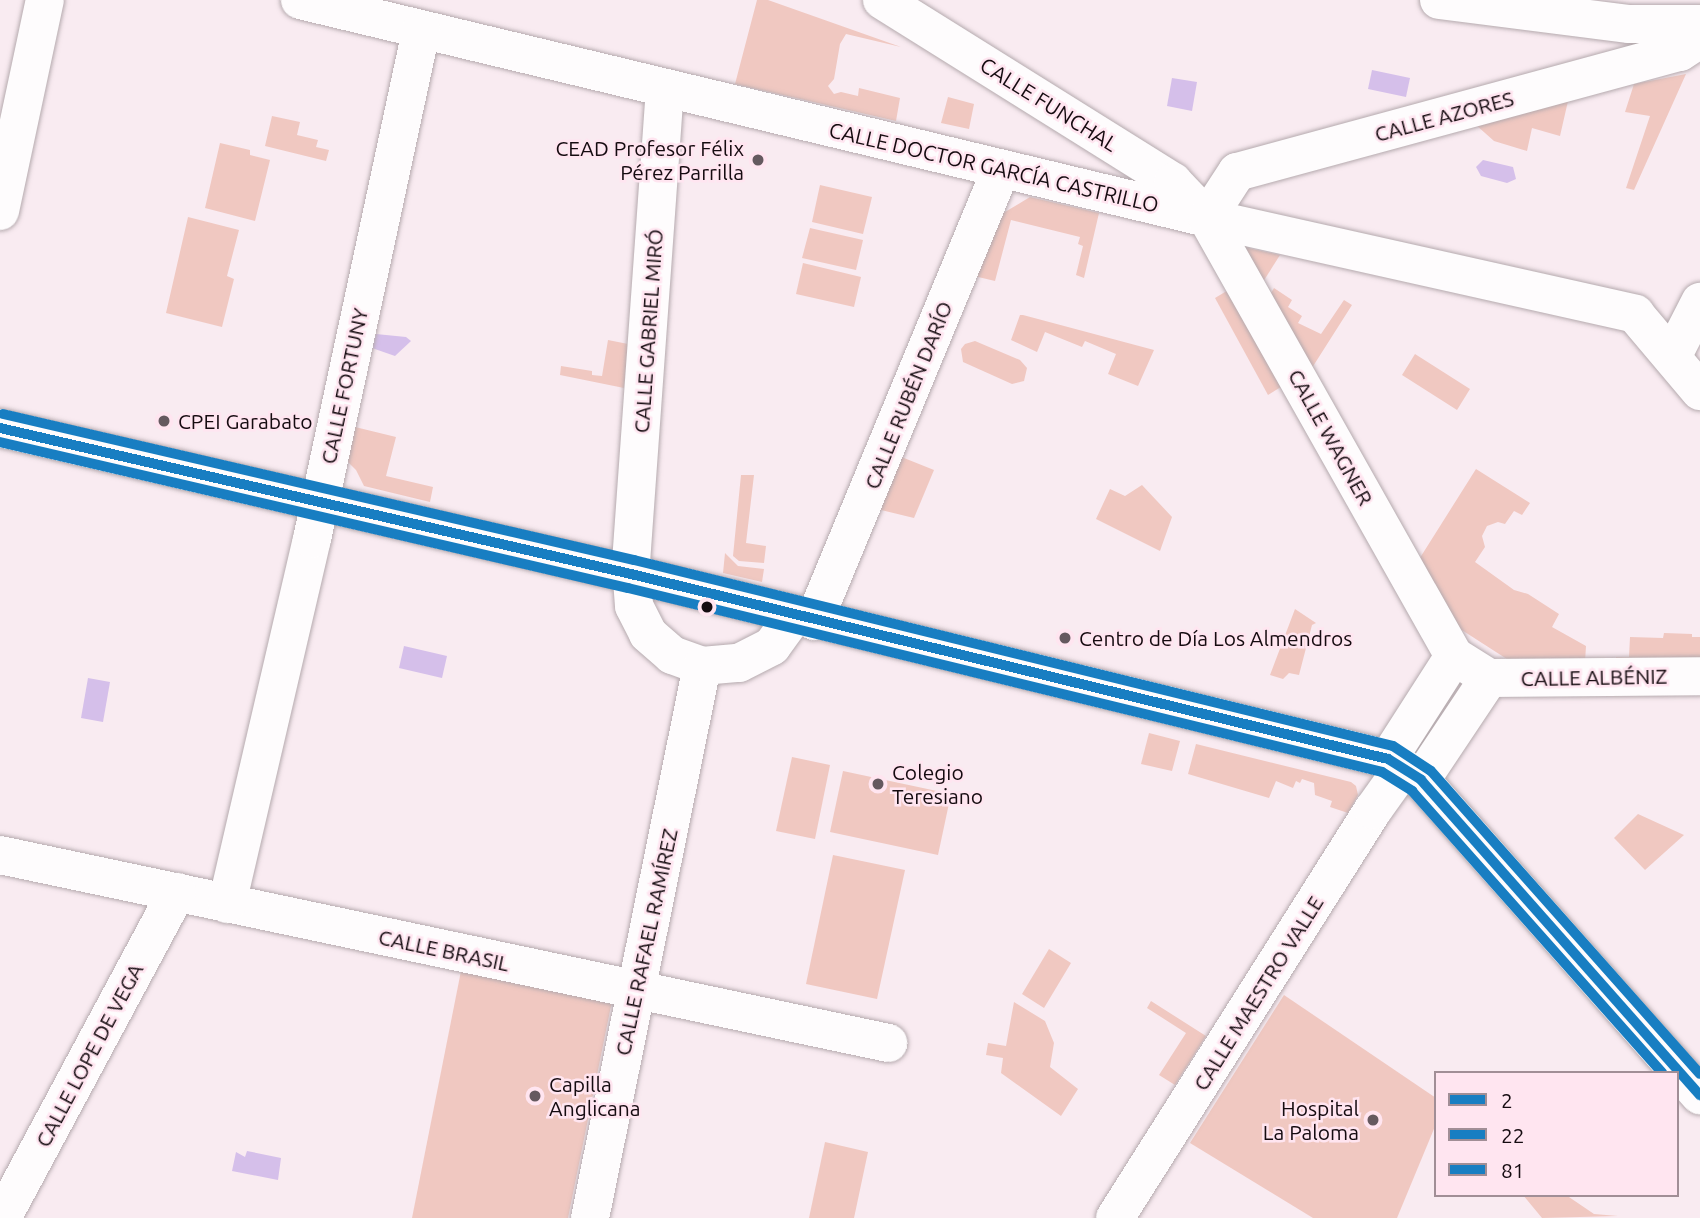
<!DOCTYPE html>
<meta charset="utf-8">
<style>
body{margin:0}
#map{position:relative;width:1700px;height:1218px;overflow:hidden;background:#f9ebf1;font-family:Ubuntu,sans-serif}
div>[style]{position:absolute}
.green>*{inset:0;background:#f0c8c1}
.water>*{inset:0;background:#d5bfea}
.roads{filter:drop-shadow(0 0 2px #b5aaae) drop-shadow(0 0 2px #b5aaae)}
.minor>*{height:38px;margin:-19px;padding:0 19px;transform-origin:19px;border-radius:19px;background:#fefcfd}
.bus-1>*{height:10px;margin:-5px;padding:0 5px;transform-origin:5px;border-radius:5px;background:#187ec2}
.bus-2>*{height:10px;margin:-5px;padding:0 5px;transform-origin:5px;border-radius:5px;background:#187ec2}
.bus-3>*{height:10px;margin:-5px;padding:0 5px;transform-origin:5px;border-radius:5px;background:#187ec2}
.dots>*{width:19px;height:19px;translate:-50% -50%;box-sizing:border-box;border:4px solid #ffe5f0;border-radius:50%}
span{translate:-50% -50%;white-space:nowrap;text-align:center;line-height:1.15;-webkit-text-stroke:5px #ffe5f0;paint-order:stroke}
.street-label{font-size:21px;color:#150b10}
.poi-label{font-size:21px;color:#150b10}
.right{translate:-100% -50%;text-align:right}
.left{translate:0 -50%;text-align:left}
.legend{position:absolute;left:1434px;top:1071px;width:245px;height:126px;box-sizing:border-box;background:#ffe5f0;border:2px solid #a18e96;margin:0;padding:9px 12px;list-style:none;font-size:21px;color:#150b10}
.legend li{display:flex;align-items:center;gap:14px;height:35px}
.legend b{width:35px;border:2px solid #a18e96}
</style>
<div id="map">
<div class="green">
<i style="clip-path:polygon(757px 0,768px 0,901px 47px,846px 34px,840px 44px,834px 79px,828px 86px,834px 94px,841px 92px,858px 96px,859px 88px,900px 98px,896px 121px,735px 84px)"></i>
<i style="clip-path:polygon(1686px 74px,1634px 190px,1626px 188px,1650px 116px,1625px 112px,1634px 84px)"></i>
<i style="clip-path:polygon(948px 97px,974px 104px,969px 129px,941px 123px)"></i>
<i style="clip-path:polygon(1568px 101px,1560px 136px,1532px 128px,1527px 151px,1494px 141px,1476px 125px)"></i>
<i style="clip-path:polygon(272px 116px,300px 122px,297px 135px,318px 140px,316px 147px,329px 150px,326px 161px,265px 146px)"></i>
<i style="clip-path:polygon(220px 143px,250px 150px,250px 155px,270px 160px,255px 221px,205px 208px)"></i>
<i style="clip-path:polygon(820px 185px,872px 197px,863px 234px,812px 222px)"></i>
<i style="clip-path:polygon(1030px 197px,1099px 213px,1084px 278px,1076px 275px,1083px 246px,1078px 244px,1080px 237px,1011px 220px,995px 281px,974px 276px,1000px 215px)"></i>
<i style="clip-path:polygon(188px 217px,239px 230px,227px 276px,234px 279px,222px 327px,166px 313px)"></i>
<i style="clip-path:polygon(810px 228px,863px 240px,856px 270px,802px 258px)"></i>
<i style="clip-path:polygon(1248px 248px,1280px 255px,1261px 285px,1245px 249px)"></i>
<i style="clip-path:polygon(803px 263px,861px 277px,854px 307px,796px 294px)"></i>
<i style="clip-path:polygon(1274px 288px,1292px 300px,1288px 307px,1302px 316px,1298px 323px,1321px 334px,1344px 300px,1352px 305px,1310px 371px,1268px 298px)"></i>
<i style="clip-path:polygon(1230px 289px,1284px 385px,1268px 395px,1215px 298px)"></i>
<i style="clip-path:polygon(1020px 315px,1023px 315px,1154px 350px,1138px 386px,1108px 374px,1116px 354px,1085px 341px,1082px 347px,1045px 332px,1037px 352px,1011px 340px)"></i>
<i style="clip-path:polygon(608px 340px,628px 344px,624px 388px,560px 375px,561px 366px,592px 371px,592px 375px,602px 376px)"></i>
<i style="clip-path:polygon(975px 341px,1020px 360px,1027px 368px,1024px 381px,1012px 384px,963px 362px,961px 349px,965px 344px)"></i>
<i style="clip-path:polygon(1415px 354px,1470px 389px,1457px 410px,1402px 375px)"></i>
<i style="clip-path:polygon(351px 426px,396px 437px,386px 476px,433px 487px,430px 502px,364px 486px,356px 470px,344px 458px)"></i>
<i style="clip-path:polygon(899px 456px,934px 470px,914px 518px,877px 509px)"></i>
<i style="clip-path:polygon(1476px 469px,1530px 503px,1522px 515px,1514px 511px,1505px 524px,1498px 522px,1487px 526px,1482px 536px,1485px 547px,1475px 562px,1514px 590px,1528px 594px,1559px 614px,1552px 627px,1586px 646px,1585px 662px,1510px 661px,1454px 625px,1418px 561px)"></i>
<i style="clip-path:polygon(741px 475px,754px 475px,746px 543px,766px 546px,764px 563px,739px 561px,733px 556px)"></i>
<i style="clip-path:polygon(1142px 485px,1172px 517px,1160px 551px,1096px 519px,1110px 489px,1125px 496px)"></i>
<i style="clip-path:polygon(725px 553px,738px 566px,764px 569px,762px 582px,723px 573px)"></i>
<i style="clip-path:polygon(1295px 609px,1316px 623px,1312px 625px,1299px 675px,1289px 673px,1283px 679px,1270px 675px)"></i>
<i style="clip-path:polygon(1664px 633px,1692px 634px,1692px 637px,1700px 637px,1700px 662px,1616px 662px,1616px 657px,1629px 657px,1630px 637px,1663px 638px)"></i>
<i style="clip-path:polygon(1149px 733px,1180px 741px,1172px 771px,1141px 764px)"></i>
<i style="clip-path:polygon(1196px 744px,1351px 782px,1356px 786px,1358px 795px,1348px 813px,1330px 807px,1332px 801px,1315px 795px,1314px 783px,1302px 779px,1300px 783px,1296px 781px,1293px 788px,1276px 781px,1269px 798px,1188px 774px)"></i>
<i style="clip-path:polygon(792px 757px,830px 765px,815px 839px,776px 831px)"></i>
<i style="clip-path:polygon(843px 771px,951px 794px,938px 855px,830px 832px)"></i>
<i style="clip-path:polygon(1638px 814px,1684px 835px,1645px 870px,1614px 838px)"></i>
<i style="clip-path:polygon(833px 855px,905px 870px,877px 999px,806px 984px)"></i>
<i style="clip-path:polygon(1049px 949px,1071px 963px,1044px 1008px,1022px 994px)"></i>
<i style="clip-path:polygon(461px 971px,612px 1001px,568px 1218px,412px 1218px)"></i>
<i style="clip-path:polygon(1284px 995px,1436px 1098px,1436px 1124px,1397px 1218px,1313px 1218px,1190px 1143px)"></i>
<i style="clip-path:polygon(1151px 1001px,1206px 1036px,1175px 1085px,1159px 1075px,1186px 1033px,1147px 1008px)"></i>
<i style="clip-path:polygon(1014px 1002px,1045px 1021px,1054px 1043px,1050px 1067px,1078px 1089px,1061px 1116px,1001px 1073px,1003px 1058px,986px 1055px,988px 1043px,1006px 1046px)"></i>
<i style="clip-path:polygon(825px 1142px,868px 1152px,854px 1218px,809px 1218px)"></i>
<i style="clip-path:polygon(1523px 1195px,1566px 1195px,1594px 1214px,1618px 1216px,1542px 1218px)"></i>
</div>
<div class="water">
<i style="clip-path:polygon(1372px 70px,1410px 78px,1406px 97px,1368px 89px)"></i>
<i style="clip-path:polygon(1172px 78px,1197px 82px,1192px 111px,1167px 106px)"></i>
<i style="clip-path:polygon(1483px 160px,1513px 167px,1516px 179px,1507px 183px,1481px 176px,1476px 167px)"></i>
<i style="clip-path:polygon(376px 334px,406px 337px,411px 341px,395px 356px,372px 348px)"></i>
<i style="clip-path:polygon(404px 646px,447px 656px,442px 678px,399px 668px)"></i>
<i style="clip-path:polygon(88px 678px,110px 682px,103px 722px,81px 718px)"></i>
<i style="clip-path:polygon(247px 1151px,281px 1158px,278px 1180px,232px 1171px,236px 1152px,245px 1157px)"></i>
</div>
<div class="roads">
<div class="minor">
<i style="left:300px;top:0;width:933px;rotate:13.51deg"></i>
<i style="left:1207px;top:218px;width:439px;rotate:12.6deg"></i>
<i style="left:1635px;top:314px;width:101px;rotate:49.8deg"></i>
<i style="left:882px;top:0;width:343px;rotate:32deg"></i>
<i style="left:1173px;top:182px;width:50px;rotate:46.6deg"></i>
<i style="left:1207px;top:218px;width:503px;rotate:60.58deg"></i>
<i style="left:1454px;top:656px;width:41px;rotate:32.2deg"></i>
<i style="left:1439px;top:0;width:192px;rotate:7.2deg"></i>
<i style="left:1629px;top:24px;width:71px"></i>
<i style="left:665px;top:88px;width:479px;rotate:94.1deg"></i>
<i style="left:631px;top:566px;width:40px;rotate:85.7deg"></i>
<i style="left:634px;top:606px;width:31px;rotate:63deg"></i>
<i style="left:648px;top:634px;width:32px;rotate:41deg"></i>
<i style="left:672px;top:655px;width:32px;rotate:20deg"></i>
<i style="left:702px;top:666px;width:37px;rotate:-5deg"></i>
<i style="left:739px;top:663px;width:37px;rotate:-27deg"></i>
<i style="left:772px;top:646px;width:37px;rotate:-54deg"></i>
<i style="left:0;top:211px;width:216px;rotate:-78deg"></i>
<i style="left:1207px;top:218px;width:55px;rotate:-56.9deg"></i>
<i style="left:1237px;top:172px;width:459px;rotate:-15.2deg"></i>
<i style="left:1680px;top:52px;width:24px;rotate:-33deg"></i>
<i style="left:1672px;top:357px;width:62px;rotate:-63deg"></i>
<i style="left:0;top:428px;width:648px;rotate:13.03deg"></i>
<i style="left:631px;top:574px;width:779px;rotate:13.73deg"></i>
<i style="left:1388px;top:759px;width:39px;rotate:32deg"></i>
<i style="left:1421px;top:780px;width:421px;rotate:48.5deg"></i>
<i style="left:814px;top:621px;width:489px;rotate:-67.5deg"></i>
<i style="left:1489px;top:678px;width:211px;rotate:-0.5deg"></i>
<i style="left:1388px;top:759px;width:122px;rotate:-57.3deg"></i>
<i style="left:1421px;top:780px;width:123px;rotate:-56.3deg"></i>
<i style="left:0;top:855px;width:908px;rotate:11.95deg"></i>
<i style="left:227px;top:904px;width:375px;rotate:-76.9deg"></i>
<i style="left:312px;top:539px;width:520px;rotate:-77.89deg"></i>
<i style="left:2px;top:1218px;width:370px;rotate:-61.8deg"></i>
<i style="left:590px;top:1218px;width:563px;rotate:-78.53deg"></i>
<i style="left:1115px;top:1218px;width:483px;rotate:-57.7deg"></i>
<i style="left:1373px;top:810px;width:52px;rotate:-54.5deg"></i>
</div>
</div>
<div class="bus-1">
<i style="left:0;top:428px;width:648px;rotate:13.03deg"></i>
<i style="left:631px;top:574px;width:779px;rotate:13.73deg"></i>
<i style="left:1388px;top:759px;width:39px;rotate:32deg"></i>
<i style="left:1421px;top:780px;width:421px;rotate:48.5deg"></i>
</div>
<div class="bus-2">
<i style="left:0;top:442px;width:645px;rotate:13.09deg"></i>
<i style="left:628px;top:588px;width:776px;rotate:13.71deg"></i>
<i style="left:1382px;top:772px;width:36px;rotate:32deg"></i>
<i style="left:1412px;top:791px;width:377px;rotate:48.4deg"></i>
</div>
<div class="bus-3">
<i style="left:3px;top:414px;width:648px;rotate:13.03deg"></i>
<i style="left:634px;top:560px;width:781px;rotate:13.77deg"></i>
<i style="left:1393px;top:746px;width:45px;rotate:33.3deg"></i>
<i style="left:1431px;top:771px;width:405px;rotate:48.4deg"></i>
</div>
<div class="dots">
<i style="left:758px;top:160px;background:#65595f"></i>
<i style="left:164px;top:421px;background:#65595f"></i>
<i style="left:707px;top:607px;background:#150b10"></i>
<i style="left:1065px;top:638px;background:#65595f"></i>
<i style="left:878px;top:784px;background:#65595f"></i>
<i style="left:535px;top:1096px;background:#65595f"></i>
<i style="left:1373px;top:1120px;background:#65595f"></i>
</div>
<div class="street-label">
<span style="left:1049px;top:104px;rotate:32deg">CALLE FUNCHAL</span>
<span style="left:1444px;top:116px;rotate:-15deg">CALLE AZORES</span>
<span style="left:994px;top:167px;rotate:13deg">CALLE DOCTOR GARCÍA CASTRILLO</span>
<span style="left:648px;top:331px;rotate:-86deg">CALLE GABRIEL MIRÓ</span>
<span style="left:344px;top:386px;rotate:-78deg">CALLE FORTUNY</span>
<span style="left:908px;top:395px;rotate:-68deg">CALLE RUBÉN DARÍO</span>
<span style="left:1331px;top:437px;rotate:61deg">CALLE WAGNER</span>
<span style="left:1594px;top:677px;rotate:-1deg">CALLE ALBÉNIZ</span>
<span style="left:646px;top:942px;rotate:-78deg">CALLE RAFAEL RAMÍREZ</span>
<span style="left:444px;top:950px;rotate:12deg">CALLE BRASIL</span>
<span style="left:1258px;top:993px;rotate:-58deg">CALLE MAESTRO VALLE</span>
<span style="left:89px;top:1055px;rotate:-62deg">CALLE LOPE DE VEGA</span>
</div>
<div class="poi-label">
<span class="right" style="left:744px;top:160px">CEAD Profesor Félix<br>Pérez Parrilla</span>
<span class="left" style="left:178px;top:421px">CPEI Garabato</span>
<span class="left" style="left:1079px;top:638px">Centro de Día Los Almendros</span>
<span class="left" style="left:892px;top:784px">Colegio<br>Teresiano</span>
<span class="left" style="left:549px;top:1096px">Capilla<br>Anglicana</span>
<span class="right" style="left:1359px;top:1120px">Hospital<br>La Paloma</span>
</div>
<ul class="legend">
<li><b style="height:9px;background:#187ec2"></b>2</li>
<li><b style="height:9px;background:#187ec2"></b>22</li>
<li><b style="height:9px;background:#187ec2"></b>81</li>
</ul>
</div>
